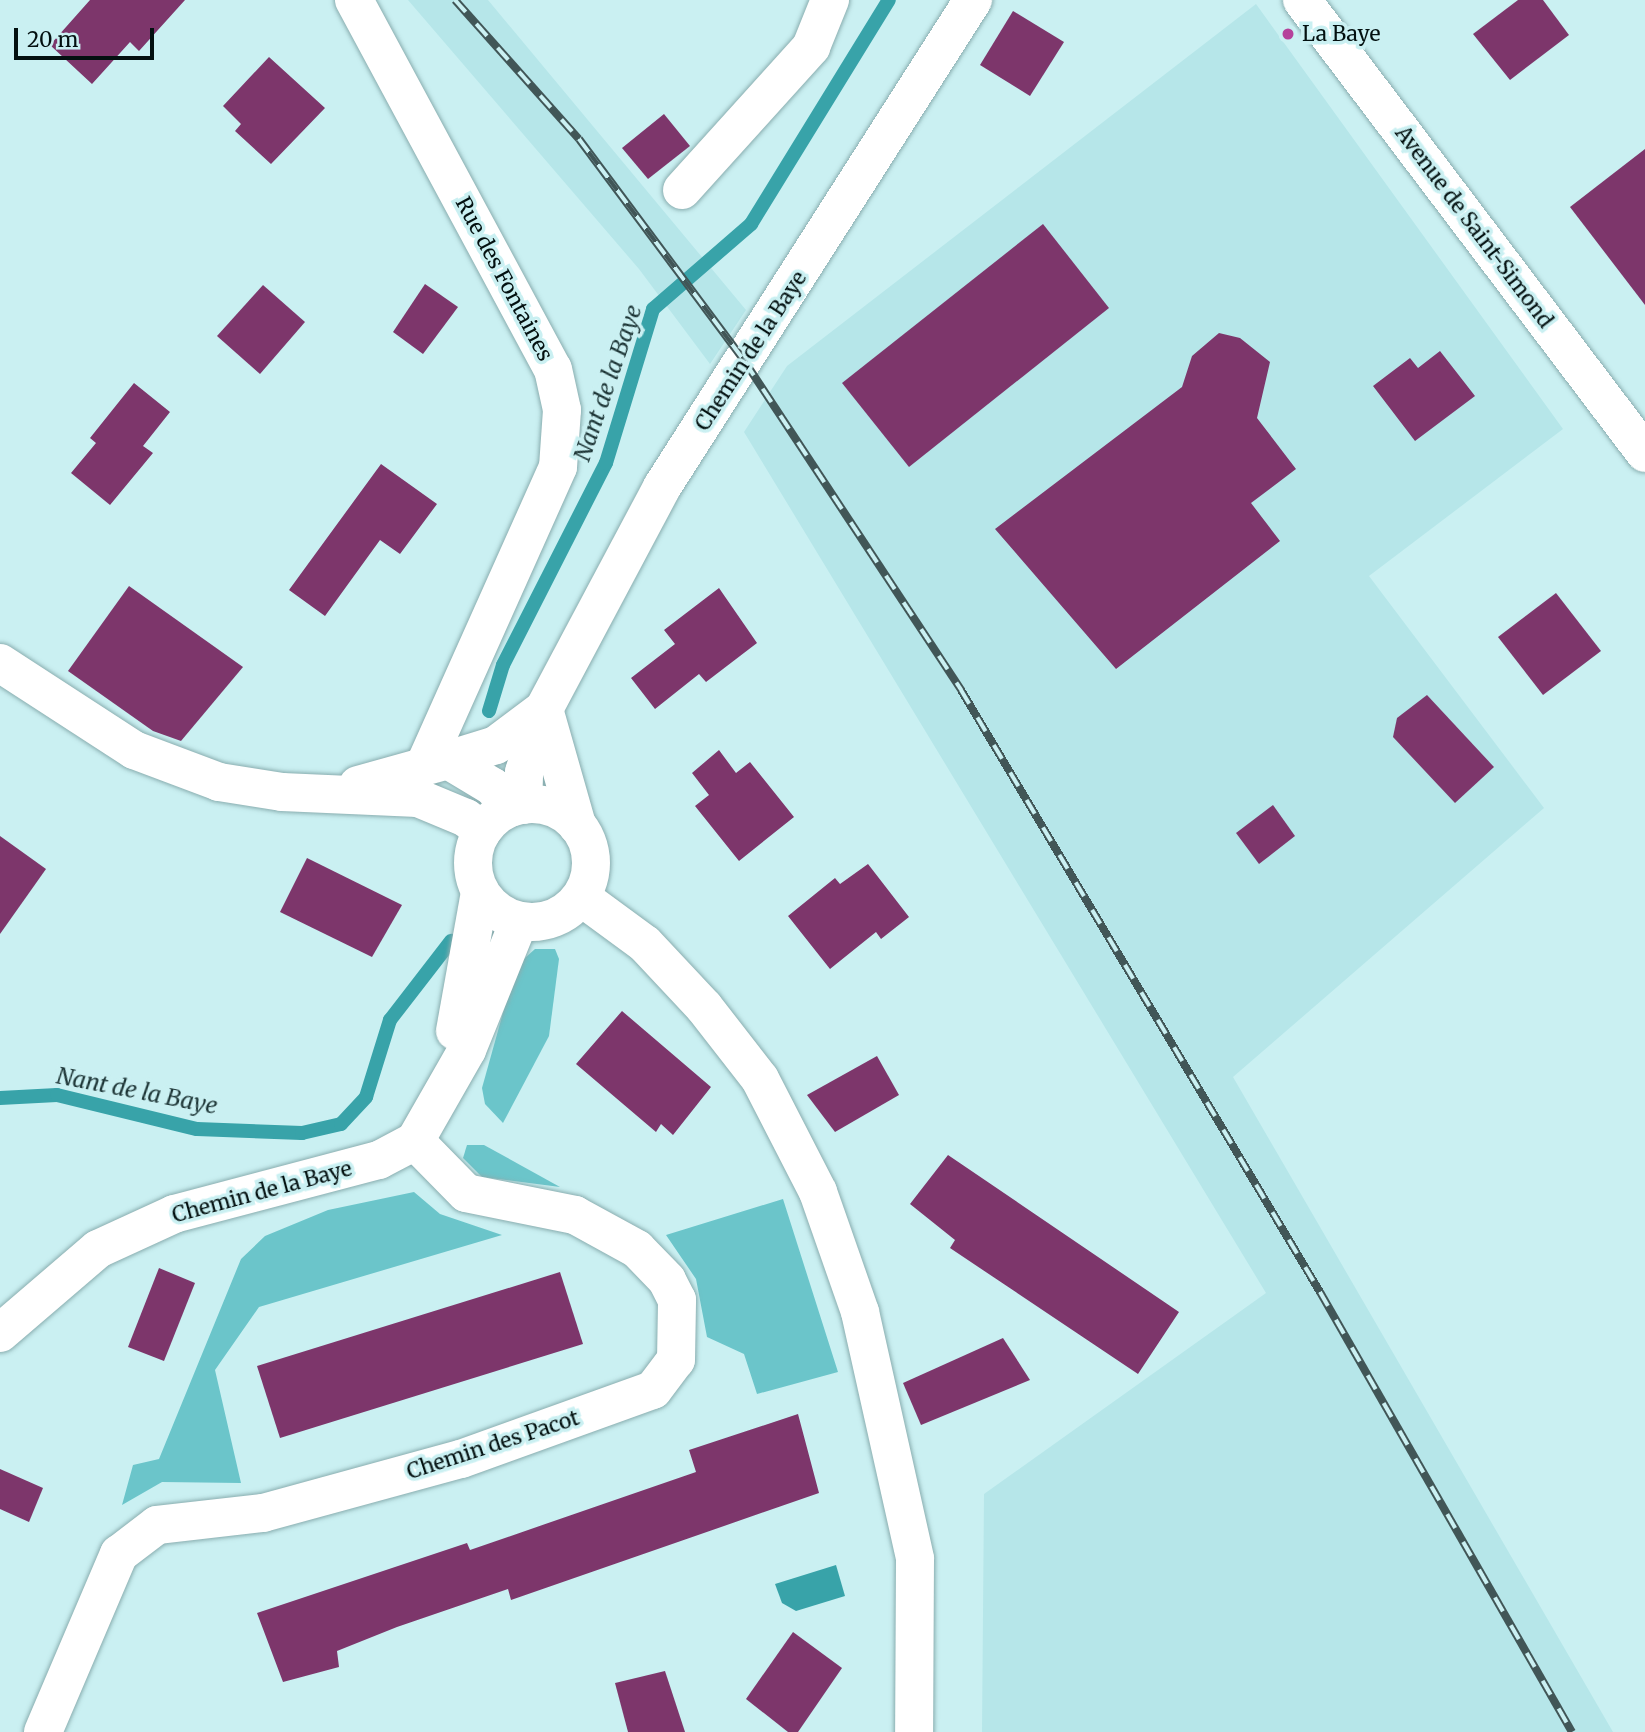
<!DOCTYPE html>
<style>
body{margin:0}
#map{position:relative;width:1645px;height:1732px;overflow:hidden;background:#caf0f2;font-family:Merriweather,serif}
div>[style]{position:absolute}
.built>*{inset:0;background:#b6e6e9}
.green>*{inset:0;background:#6bc5ca}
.water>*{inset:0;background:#38a3a9}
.stream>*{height:14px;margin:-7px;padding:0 7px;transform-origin:7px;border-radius:7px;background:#38a3a9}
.building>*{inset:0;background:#7d366b}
.roads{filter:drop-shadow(0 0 2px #89adaf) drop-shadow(0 0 2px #89adaf)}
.minor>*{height:38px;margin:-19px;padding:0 19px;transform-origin:19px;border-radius:19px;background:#fff}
.tertiary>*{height:38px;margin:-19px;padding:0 19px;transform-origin:19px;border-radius:19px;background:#fff}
.tertiary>.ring{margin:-19px;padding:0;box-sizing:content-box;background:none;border:38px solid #fff;border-radius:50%}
.secondary>*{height:38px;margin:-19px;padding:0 19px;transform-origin:19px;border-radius:19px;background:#fff}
.rail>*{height:8px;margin-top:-4px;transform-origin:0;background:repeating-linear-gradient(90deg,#caf0f2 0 16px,#415657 0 32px);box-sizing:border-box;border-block:2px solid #415657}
.dots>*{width:19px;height:19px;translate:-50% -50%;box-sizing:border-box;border:4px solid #caf0f2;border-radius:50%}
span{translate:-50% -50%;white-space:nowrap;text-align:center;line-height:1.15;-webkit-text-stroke:7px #caf0f2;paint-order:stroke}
.poi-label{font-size:21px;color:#031010}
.left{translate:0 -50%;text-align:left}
.street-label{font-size:21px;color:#031010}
.water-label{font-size:23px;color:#1e3637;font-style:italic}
.scale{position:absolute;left:14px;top:28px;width:140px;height:32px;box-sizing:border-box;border:4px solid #031010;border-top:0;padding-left:9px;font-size:21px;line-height:24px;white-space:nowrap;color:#031010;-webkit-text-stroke:5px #caf0f2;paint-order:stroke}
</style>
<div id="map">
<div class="built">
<i style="clip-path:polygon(408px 0,488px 0,746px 310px,710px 364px,639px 269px)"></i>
<i style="clip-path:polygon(1256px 4px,1563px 429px,1369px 576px,1544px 808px,1233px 1077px,1613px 1732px,982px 1732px,984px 1494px,1266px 1293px,744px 432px,787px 366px)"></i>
</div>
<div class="green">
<i style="clip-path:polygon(535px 949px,555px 949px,559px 959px,549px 1036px,503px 1123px,485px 1104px,482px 1088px,516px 966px)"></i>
<i style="clip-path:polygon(467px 1145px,484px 1145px,560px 1187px,482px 1177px,463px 1158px)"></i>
<i style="clip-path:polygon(414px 1192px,440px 1214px,502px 1235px,259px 1307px,215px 1370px,241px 1483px,162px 1482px,122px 1505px,133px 1465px,159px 1459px,241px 1259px,265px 1236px,328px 1210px)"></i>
<i style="clip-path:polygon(783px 1199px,838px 1372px,757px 1394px,744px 1354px,707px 1337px,696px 1279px,666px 1235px)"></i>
</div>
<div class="water">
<i style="clip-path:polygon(836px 1565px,845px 1596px,796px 1611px,782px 1603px,775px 1584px)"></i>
</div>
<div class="stream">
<i style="left:489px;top:711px;width:48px;rotate:-73.1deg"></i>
<i style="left:503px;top:665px;width:227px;rotate:-63deg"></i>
<i style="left:606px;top:463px;width:161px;rotate:-73deg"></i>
<i style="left:653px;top:309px;width:130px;rotate:-40.9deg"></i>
<i style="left:751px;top:224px;width:263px;rotate:-58.4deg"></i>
<i style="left:0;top:1098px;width:57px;rotate:-3deg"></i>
<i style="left:57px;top:1095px;width:144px;rotate:13.7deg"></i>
<i style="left:197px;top:1129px;width:105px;rotate:2.2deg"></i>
<i style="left:302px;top:1133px;width:40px;rotate:-13deg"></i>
<i style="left:341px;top:1124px;width:37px;rotate:-47deg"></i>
<i style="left:366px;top:1097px;width:81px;rotate:-72.7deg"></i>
<i style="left:390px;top:1020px;width:100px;rotate:-52.3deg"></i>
</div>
<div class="building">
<i style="clip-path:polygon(90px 0,185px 0,139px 51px,130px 42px,92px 84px,50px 45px)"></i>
<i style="clip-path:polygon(1518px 0,1543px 0,1569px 35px,1510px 80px,1473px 34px)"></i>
<i style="clip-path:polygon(1013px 11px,1064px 42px,1030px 96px,980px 65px)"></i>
<i style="clip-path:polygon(269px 57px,325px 108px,271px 164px,235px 131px,241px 124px,223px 106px)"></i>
<i style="clip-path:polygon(664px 114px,690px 146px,648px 179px,622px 148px)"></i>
<i style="clip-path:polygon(1645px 149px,1645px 305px,1570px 207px)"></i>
<i style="clip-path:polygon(1043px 224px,1109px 308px,909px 467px,842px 383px)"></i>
<i style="clip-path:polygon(425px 284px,458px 307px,423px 354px,393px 332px)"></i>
<i style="clip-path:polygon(263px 285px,305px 322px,260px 374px,217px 336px)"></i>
<i style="clip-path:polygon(1219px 333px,1240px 338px,1270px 362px,1257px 418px,1296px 469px,1251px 503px,1280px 541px,1116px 669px,995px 529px,1182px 387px,1192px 356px)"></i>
<i style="clip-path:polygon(1440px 351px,1475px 396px,1415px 441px,1373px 386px,1410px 358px,1418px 368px)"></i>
<i style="clip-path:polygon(134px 383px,170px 412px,143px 446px,153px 453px,110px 505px,71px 473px,96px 443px,90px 438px)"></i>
<i style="clip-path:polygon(381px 464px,437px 504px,400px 554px,380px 540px,325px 616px,289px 590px)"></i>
<i style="clip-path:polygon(129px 586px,243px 667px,181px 741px,153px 731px,68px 671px)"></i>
<i style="clip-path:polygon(719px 588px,757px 643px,706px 682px,699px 674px,655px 709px,631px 678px,675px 644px,664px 630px)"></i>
<i style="clip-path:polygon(1556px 593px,1601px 651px,1543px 695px,1498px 637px)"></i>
<i style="clip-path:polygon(1427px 695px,1494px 767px,1455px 803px,1393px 737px,1397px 718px)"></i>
<i style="clip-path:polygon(719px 750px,736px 773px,750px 762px,794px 817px,739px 861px,695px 806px,709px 795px,692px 773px)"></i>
<i style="clip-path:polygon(1273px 805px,1295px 836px,1259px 864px,1236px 833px)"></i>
<i style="clip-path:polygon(0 836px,46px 869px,0 934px)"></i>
<i style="clip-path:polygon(307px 858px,402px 905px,372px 957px,280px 912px)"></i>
<i style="clip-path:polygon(868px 864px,909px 917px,881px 939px,876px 932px,830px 969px,788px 916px,835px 878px,840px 884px)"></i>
<i style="clip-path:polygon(622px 1011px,711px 1087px,673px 1135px,661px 1124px,656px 1132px,576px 1064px)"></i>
<i style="clip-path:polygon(877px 1056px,899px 1095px,835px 1132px,807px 1095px)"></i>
<i style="clip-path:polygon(948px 1155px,1179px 1312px,1138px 1374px,950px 1248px,955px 1240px,910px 1204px)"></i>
<i style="clip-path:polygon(159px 1268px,195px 1283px,164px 1361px,128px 1347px)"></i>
<i style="clip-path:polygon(560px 1272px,583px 1344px,280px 1438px,257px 1366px)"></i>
<i style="clip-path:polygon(1003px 1338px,1030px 1380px,921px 1425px,903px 1383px)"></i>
<i style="clip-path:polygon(798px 1414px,819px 1493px,511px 1600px,508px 1589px,397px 1627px,337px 1651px,339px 1667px,283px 1682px,257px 1613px,467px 1543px,470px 1550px,696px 1472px,689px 1450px)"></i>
<i style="clip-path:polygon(0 1469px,43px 1488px,29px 1522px,0 1509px)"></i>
<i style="clip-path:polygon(793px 1632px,842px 1668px,798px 1732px,788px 1732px,746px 1699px)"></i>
<i style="clip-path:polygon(665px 1671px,685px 1732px,628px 1732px,615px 1683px)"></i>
</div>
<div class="roads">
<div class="minor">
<i style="left:354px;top:0;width:419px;rotate:61.7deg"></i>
<i style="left:553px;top:369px;width:42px;rotate:77.6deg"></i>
<i style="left:562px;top:410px;width:57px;rotate:94deg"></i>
<i style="left:558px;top:467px;width:326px;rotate:114.1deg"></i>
<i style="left:682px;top:190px;width:193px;rotate:-47.9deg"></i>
<i style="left:811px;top:47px;width:51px;rotate:-68deg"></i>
<i style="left:43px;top:1732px;width:194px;rotate:-66.9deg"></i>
<i style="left:119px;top:1554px;width:48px;rotate:-37.3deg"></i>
<i style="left:157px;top:1525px;width:107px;rotate:-6.5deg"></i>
<i style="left:263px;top:1513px;width:205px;rotate:-15.3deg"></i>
<i style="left:461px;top:1459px;width:204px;rotate:-19.8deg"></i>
<i style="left:653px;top:1390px;width:38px;rotate:-53deg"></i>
<i style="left:676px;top:1360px;width:60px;rotate:-89deg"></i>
<i style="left:677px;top:1300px;width:22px;rotate:-117deg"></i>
<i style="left:667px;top:1280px;width:43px;rotate:-134.1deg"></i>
<i style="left:637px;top:1249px;width:71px;rotate:-151.3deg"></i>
<i style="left:575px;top:1215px;width:111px;rotate:-168.6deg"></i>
<i style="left:466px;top:1193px;width:73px;rotate:-134.4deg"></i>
</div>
<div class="tertiary">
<i style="left:0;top:663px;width:160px;rotate:33deg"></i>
<i style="left:134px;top:750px;width:91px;rotate:20.6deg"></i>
<i style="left:219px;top:782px;width:64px;rotate:9deg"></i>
<i style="left:282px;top:792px;width:136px;rotate:2.5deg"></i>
<i style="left:418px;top:798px;width:52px;rotate:22.6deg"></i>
<i style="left:466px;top:818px;width:21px;rotate:39deg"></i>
<i style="left:544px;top:709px;width:121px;rotate:74.1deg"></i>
<i style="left:448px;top:760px;width:50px;rotate:-17.4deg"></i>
<i style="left:496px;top:745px;width:60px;rotate:-36.9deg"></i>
<i style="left:358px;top:785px;width:93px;rotate:-15.5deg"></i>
<i style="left:448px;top:760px;width:52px;rotate:31deg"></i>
<i style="left:493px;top:787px;width:27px;rotate:51deg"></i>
<i class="ring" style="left:473px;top:804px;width:80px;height:80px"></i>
<i style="left:523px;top:805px;width:33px;rotate:-88deg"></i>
<i style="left:524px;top:772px;width:66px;rotate:-72.4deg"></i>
<i style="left:544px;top:709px;width:251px;rotate:-62deg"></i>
<i style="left:662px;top:487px;width:578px;rotate:-57.44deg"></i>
<i style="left:581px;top:897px;width:79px;rotate:36.3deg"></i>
<i style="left:645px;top:944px;width:86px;rotate:46.9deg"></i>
<i style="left:704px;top:1007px;width:91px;rotate:52.1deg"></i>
<i style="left:760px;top:1079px;width:127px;rotate:62.8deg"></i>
<i style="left:818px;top:1192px;width:127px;rotate:70.7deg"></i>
<i style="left:860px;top:1312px;width:253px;rotate:77.4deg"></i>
<i style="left:915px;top:1559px;width:173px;rotate:90.3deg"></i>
<i style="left:455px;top:1031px;width:141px;rotate:-79.8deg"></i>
<i style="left:0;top:1333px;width:129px;rotate:-40.6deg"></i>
<i style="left:98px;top:1249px;width:84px;rotate:-24.7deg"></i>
<i style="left:174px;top:1214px;width:212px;rotate:-14.8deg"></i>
<i style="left:379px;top:1160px;width:41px;rotate:-27.8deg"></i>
<i style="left:415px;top:1141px;width:105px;rotate:-60.3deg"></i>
<i style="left:467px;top:1050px;width:139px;rotate:-68deg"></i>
</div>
<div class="secondary">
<i style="left:1302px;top:0;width:568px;rotate:52.87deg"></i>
</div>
</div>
<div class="rail">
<i style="left:455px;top:0;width:186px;rotate:48.3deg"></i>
<i style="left:579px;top:139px;width:278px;rotate:53.3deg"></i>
<i style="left:745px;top:362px;width:393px;rotate:56.6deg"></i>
<i style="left:961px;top:690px;width:701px;rotate:59.19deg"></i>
<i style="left:1320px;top:1292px;width:507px;rotate:60.2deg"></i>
</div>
<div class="dots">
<i style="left:1288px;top:34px;background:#b5429b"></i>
</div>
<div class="poi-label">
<span class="left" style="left:1302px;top:34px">La Baye</span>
</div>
<div class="street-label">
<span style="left:1474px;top:227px;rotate:53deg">Avenue de Saint-Simond</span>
<span style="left:504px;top:279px;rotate:62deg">Rue des Fontaines</span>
<span style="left:751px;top:351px;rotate:-57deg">Chemin de la Baye</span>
<span style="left:262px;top:1192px;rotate:-15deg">Chemin de la Baye</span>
<span style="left:493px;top:1445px;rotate:-18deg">Chemin des Pacot</span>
</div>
<div class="water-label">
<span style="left:608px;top:383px;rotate:-71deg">Nant de la Baye</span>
<span style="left:137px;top:1091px;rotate:11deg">Nant de la Baye</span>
</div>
<div class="scale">20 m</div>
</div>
